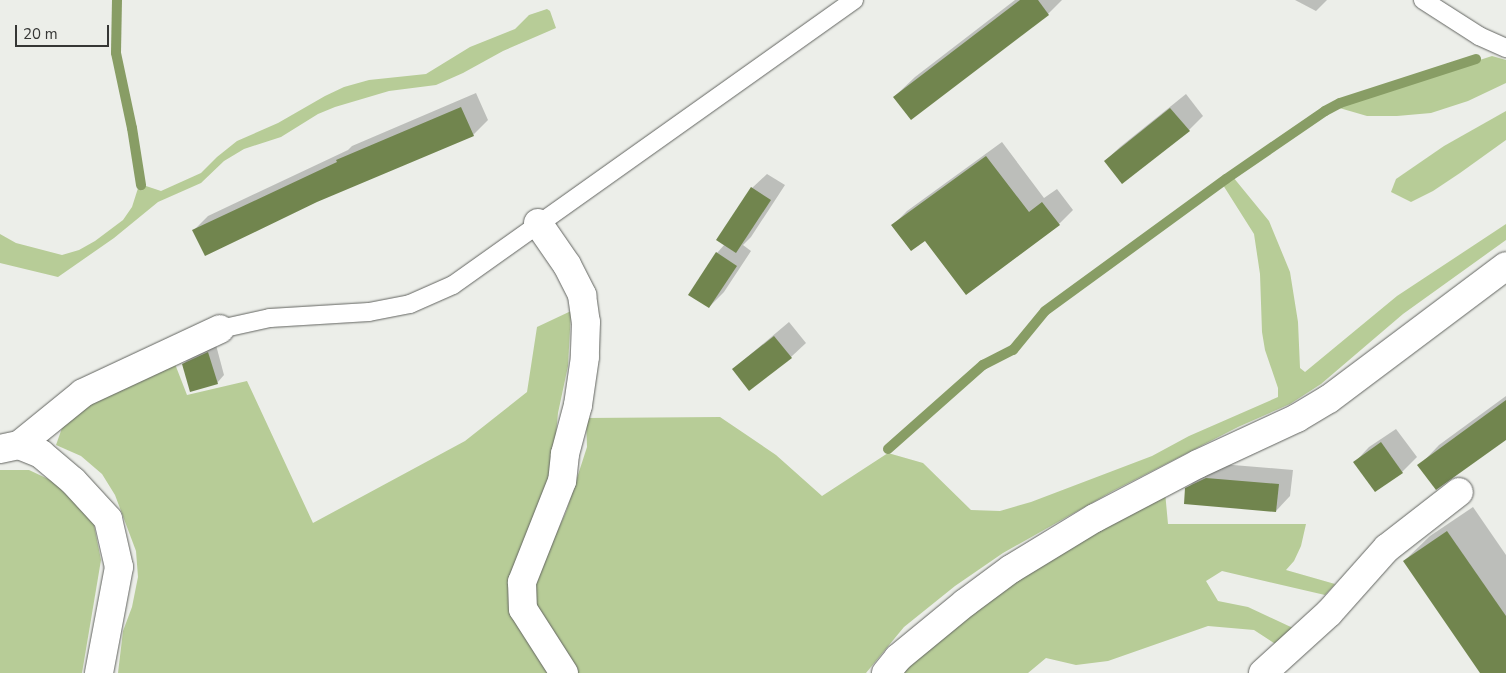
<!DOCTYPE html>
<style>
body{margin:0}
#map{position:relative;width:1506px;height:673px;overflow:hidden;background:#eceee9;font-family:"Nunito Sans",sans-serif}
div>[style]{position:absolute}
.green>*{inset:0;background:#b7cc97}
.shadow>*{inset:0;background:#0003}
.stream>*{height:10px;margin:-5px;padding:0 5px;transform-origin:5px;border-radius:5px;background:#889d65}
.building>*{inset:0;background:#71854e}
.roads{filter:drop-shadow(0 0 1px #626460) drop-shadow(0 0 1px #626460)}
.service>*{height:18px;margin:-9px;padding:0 9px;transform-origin:9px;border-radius:9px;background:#fff}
.minor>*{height:28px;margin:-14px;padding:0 14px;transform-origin:14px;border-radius:14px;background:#fff}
span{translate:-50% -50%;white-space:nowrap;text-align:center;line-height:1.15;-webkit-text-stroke:5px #eceee9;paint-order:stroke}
.scale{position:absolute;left:15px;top:25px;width:94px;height:22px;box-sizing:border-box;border:2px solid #363735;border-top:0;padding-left:6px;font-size:15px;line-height:18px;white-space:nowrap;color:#363735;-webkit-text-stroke:4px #eceee9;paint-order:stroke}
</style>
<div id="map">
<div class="green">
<i style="clip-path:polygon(547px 9px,550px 11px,556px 28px,503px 51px,463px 73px,436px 85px,389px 91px,335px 107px,318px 114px,281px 137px,244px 149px,224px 161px,201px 183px,158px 202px,114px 238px,58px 277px,0 263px,0 234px,16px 243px,62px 255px,79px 250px,95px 241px,123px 220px,132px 207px,139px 185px,142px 191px,143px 185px,161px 191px,201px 173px,217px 157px,237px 141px,278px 123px,325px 96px,344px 87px,369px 80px,426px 74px,470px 47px,515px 29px,529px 15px)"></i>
<i style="clip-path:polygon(1492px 56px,1506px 60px,1506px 83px,1468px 101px,1431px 113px,1397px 116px,1367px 116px,1336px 107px)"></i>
<i style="clip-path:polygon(1506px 111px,1506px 140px,1460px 173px,1433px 191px,1411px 202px,1391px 192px,1396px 179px,1444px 146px)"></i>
<i style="clip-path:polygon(1233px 177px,1269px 221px,1290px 272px,1298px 322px,1300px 368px,1305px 372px,1397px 296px,1506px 224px,1506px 240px,1403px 314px,1321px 384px,1290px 404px,1238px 427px,1113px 491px,1003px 553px,955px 586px,904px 627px,866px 673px,576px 673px,535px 611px,535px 580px,566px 512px,577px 478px,587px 447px,586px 418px,720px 417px,776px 455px,822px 496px,888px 453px,923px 463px,971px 510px,1000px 511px,1031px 502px,1152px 456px,1189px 436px,1278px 397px,1278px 388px,1265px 350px,1262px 332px,1260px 274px,1254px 234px,1223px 185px)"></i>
<i style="clip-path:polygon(571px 311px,568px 366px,558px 413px,551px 487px,523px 551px,548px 673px,118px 673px,123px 631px,132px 607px,138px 577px,136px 551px,115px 495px,102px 474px,81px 456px,56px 445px,62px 428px,77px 410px,175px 364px,187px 395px,247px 381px,313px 523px,465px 441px,527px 392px,537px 327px)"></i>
<i style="clip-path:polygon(0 470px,29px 470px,63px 486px,93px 520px,101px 560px,82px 673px,0 673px)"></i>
<i style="clip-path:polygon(1165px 492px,1168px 524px,1306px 524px,1301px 546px,1294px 561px,1286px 570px,1335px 584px,1325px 595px,1222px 571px,1206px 581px,1218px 601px,1248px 607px,1293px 628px,1277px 645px,1254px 630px,1208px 626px,1108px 661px,1076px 665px,1046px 658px,1028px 673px,899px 673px,1033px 564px)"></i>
</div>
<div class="shadow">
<i style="clip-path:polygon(1015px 0,1062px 0,1048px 14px,911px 119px,894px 97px,915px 77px)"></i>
<i style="clip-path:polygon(1295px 0,1327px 0,1316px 11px)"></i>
<i style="clip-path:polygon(476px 93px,488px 120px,473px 135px,194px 230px,208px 216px,348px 150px,352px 146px)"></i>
<i style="clip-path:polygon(1186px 94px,1203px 116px,1189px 130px,1105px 161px,1120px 147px)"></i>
<i style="clip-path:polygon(1002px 142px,1044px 198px,1057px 189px,1073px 210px,1059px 224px,925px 239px,893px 225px,907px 211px)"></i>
<i style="clip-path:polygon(767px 174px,785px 185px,751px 237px,743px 245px,751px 251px,724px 292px,709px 307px,717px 253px,725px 244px,752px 188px)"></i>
<i style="clip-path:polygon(789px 322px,806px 343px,791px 357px,733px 369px)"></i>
<i style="clip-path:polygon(216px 345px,224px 375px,217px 383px,183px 364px,191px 357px)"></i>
<i style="clip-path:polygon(1506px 396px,1506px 437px,1419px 466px,1439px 445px)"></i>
<i style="clip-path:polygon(1396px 429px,1417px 457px,1402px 472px,1375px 491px,1355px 462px,1369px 447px)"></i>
<i style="clip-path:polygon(1221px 464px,1293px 470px,1290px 496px,1276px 511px,1187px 489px,1201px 474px)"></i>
<i style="clip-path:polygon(1473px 507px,1506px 555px,1506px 673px,1482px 673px,1404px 561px,1430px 536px)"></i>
</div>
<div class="stream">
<i style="left:117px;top:0;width:53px;rotate:91.1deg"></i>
<i style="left:116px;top:53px;width:77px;rotate:78deg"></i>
<i style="left:132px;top:128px;width:58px;rotate:81deg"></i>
<i style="left:888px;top:449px;width:127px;rotate:-41.5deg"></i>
<i style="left:983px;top:365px;width:34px;rotate:-27deg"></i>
<i style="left:1013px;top:350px;width:50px;rotate:-50.6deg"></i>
<i style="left:1045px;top:311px;width:224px;rotate:-36.1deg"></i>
<i style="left:1226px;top:179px;width:120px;rotate:-34.5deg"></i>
<i style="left:1325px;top:111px;width:17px;rotate:-28deg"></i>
<i style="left:1340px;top:103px;width:143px;rotate:-17.9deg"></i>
</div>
<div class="building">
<i style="clip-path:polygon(1020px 0,1038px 0,1049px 15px,911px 120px,893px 97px)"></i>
<i style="clip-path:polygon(461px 107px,474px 136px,317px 202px,205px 256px,192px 230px,337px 162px,336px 160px)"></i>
<i style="clip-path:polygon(1170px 108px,1190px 131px,1122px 184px,1104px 161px)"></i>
<i style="clip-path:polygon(986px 156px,1029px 212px,1042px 202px,1060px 225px,966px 295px,925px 241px,911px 251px,891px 225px)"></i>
<i style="clip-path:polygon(751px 187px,771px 200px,736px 253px,716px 240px)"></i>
<i style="clip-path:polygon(716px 252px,737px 266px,709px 308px,688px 295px)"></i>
<i style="clip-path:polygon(774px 336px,792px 358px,749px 391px,732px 369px)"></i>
<i style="clip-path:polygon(208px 352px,218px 384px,190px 392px,182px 364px)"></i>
<i style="clip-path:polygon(1506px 400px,1506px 440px,1436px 490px,1417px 465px)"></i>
<i style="clip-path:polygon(1381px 442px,1403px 473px,1375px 492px,1353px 462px)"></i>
<i style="clip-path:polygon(1206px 478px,1279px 484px,1276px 512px,1184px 504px,1185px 488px)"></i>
<i style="clip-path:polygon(1447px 531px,1506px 616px,1506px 673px,1480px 673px,1403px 561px)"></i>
</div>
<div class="roads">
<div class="service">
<i style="left:1423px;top:0;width:67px;rotate:32.7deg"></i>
<i style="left:1479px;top:36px;width:30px;rotate:24deg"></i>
<i style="left:220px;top:329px;width:51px;rotate:-12.4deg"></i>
<i style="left:270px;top:318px;width:99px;rotate:-3.5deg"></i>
<i style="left:369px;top:312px;width:42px;rotate:-11deg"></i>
<i style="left:410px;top:304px;width:47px;rotate:-23.8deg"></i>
<i style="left:453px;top:285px;width:492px;rotate:-35.4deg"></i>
</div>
<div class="minor">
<i style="left:538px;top:223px;width:51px;rotate:55.4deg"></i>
<i style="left:567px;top:265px;width:34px;rotate:63deg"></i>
<i style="left:582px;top:295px;width:27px;rotate:82deg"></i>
<i style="left:586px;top:322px;width:35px;rotate:92deg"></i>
<i style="left:585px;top:357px;width:49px;rotate:98.3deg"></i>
<i style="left:578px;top:405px;width:51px;rotate:104.9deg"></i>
<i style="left:565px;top:454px;width:27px;rotate:96deg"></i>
<i style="left:562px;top:481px;width:109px;rotate:111.6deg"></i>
<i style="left:522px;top:582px;width:27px;rotate:88deg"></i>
<i style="left:523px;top:609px;width:76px;rotate:57.4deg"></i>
<i style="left:19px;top:445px;width:24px;rotate:22deg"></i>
<i style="left:41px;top:454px;width:42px;rotate:40.2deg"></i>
<i style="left:73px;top:481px;width:52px;rotate:47.4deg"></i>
<i style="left:108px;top:519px;width:49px;rotate:77.1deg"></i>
<i style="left:119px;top:567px;width:108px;rotate:100.7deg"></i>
<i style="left:0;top:449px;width:19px;rotate:-12deg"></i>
<i style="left:19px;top:445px;width:82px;rotate:-39.1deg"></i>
<i style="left:83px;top:393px;width:151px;rotate:-25deg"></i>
<i style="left:886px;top:673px;width:19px;rotate:-51deg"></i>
<i style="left:898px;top:658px;width:87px;rotate:-39.4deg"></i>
<i style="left:965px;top:603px;width:57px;rotate:-36.5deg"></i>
<i style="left:1011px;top:569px;width:98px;rotate:-31.3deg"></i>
<i style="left:1095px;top:518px;width:116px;rotate:-27.7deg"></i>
<i style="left:1198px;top:464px;width:109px;rotate:-24.9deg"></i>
<i style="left:1297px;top:418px;width:37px;rotate:-31deg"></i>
<i style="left:1329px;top:399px;width:221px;rotate:-36.9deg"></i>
<i style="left:1263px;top:673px;width:89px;rotate:-42.3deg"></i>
<i style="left:1329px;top:613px;width:87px;rotate:-48.3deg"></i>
<i style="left:1387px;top:548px;width:91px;rotate:-37.9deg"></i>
</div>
</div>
<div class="scale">20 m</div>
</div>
